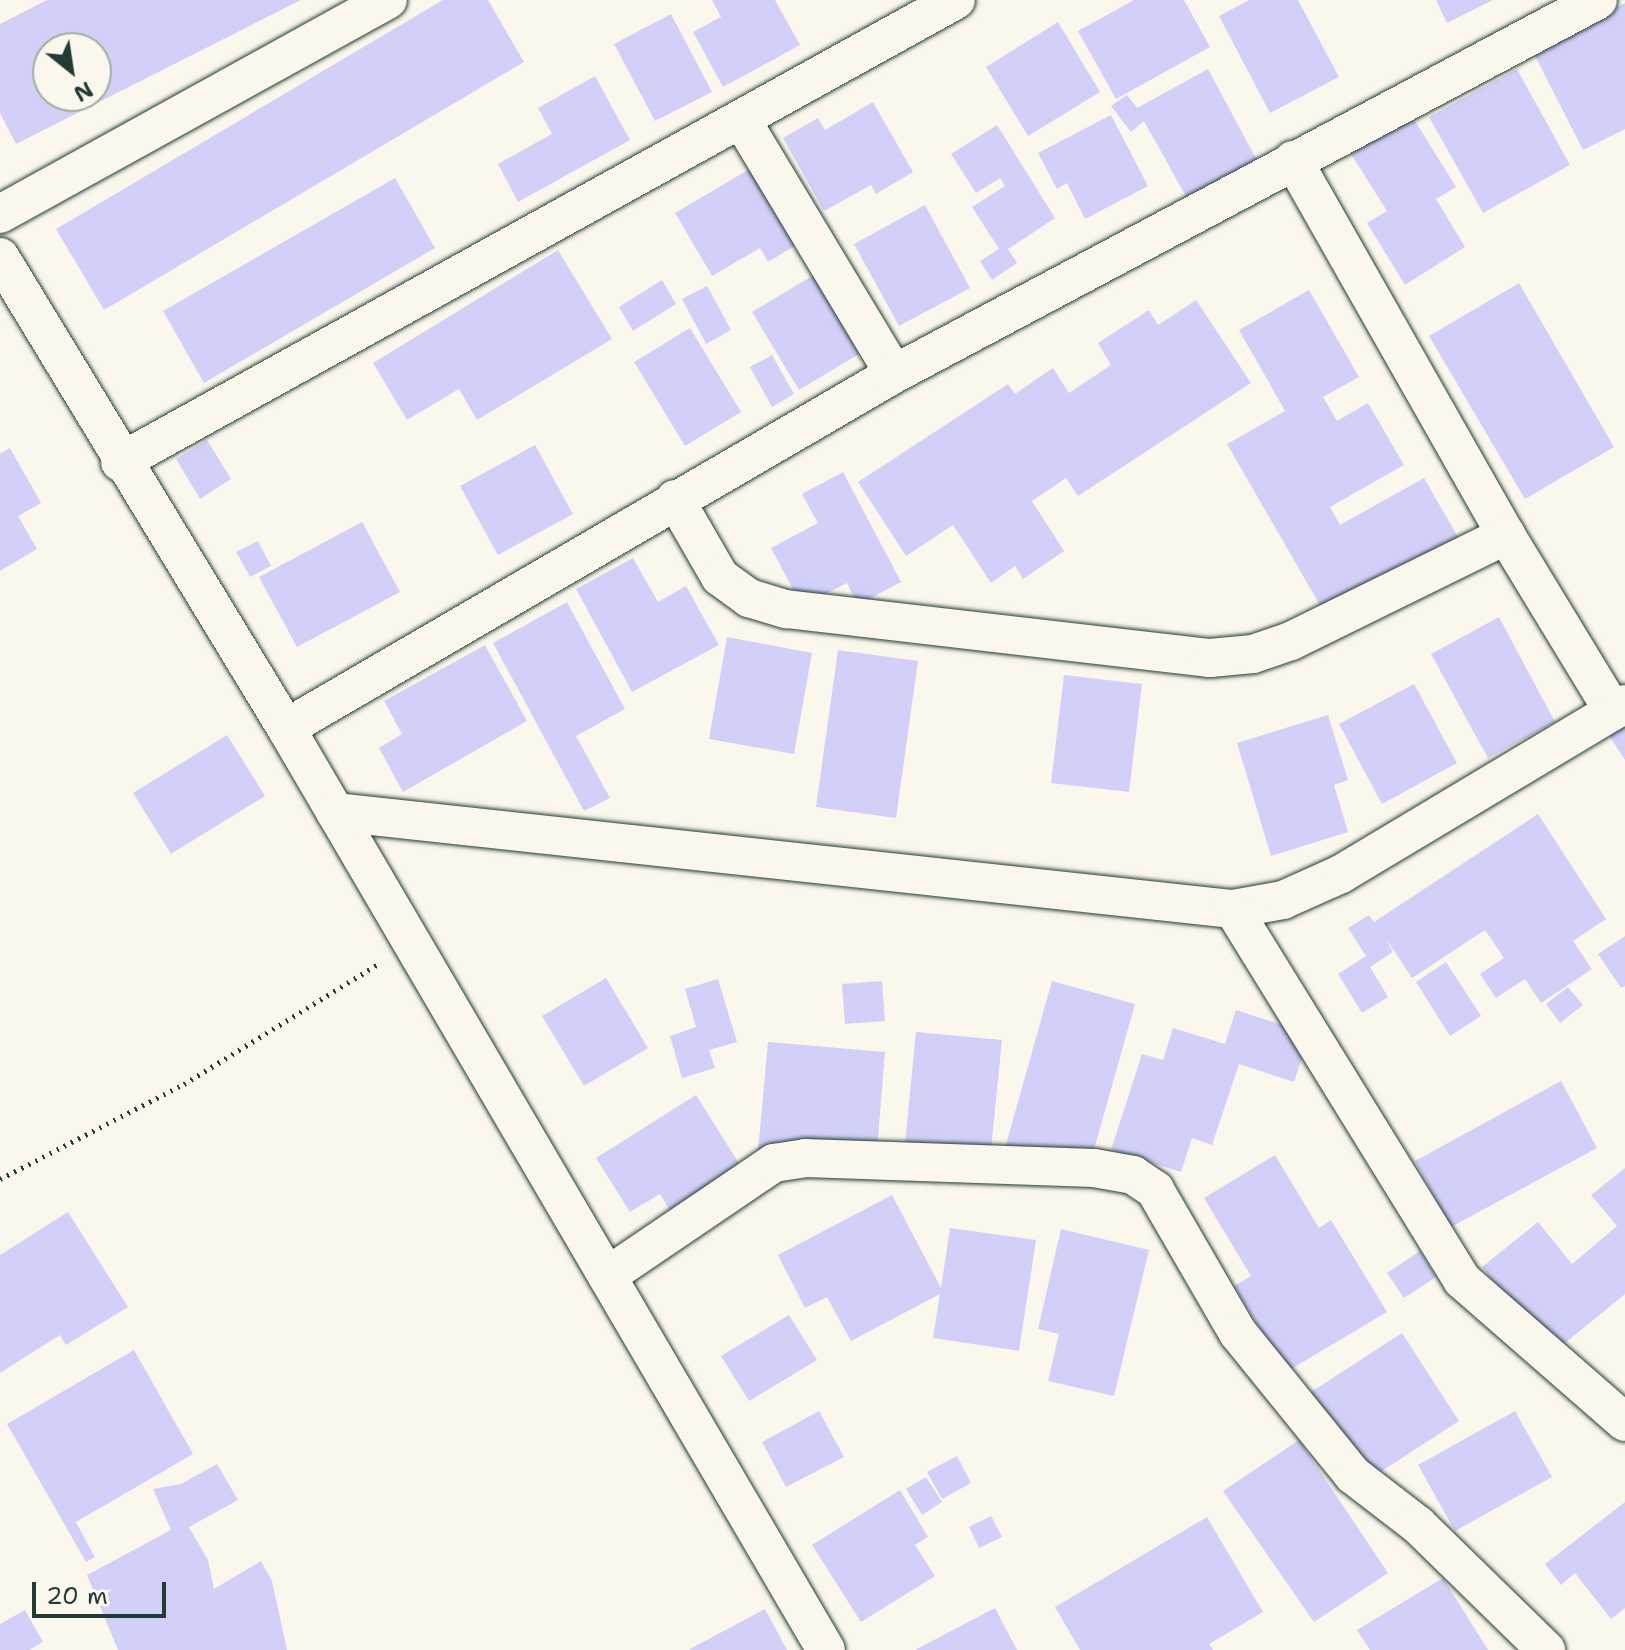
<!DOCTYPE html>
<style>
body{margin:0}
#map{position:relative;width:1625px;height:1650px;overflow:hidden;background:#fbf7ec;font-family:"Shantell Sans",sans-serif}
div>[style]{position:absolute}
.building>*{inset:0;background:#d2d0f9}
.path>*{height:5px;margin-top:-2.5px;transform-origin:0;background:repeating-linear-gradient(90deg,#1f3d34 0 2px,transparent 0 8px)}
.roads{filter:drop-shadow(0 0 2px #1f3d34) drop-shadow(0 0 2px #1f3d34)}
.minor>*{height:38px;margin:-19px;padding:0 19px;transform-origin:19px;border-radius:19px;background:#fbf7ec}
span{translate:-50% -50%;white-space:nowrap;text-align:center;line-height:1.15;-webkit-text-stroke:7px #fbf7ec;paint-order:stroke}
.north{position:absolute;left:32px;top:32px;width:80px;height:80px;box-sizing:border-box;background:#fbf7ec;border:2px solid #a3ada2;border-radius:50%;rotate:150deg;font-size:22px;font-weight:700;line-height:32px;text-align:center;color:#1f3d34}
.north::after{content:'';display:block;margin:auto;width:28px;height:36px;background:#1f3d34;clip-path:polygon(50% 0,100% 100%,50% 72%,0 100%)}
.scale{position:absolute;left:32px;top:1582px;width:134px;height:36px;box-sizing:border-box;border:4px solid #1f3d34;border-top:0;padding-left:10px;font-size:24px;line-height:28px;white-space:nowrap;color:#1f3d34;-webkit-text-stroke:6px #fbf7ec;paint-order:stroke}
</style>
<div id="map">
<div class="building">
<i style="clip-path:polygon(evenodd,47px 0,301px 0,16px 144px,0 113px,0 24px,47px 0,48px 48px,96px 48px,96px 96px,48px 96px,48px 48px)"></i>
<i style="clip-path:polygon(443px 0,488px 0,524px 62px,104px 310px,56px 229px)"></i>
<i style="clip-path:polygon(712px 0,775px 0,800px 45px,723px 87px,693px 32px,721px 17px)"></i>
<i style="clip-path:polygon(1134px 0,1184px 0,1210px 47px,1116px 99px,1078px 31px)"></i>
<i style="clip-path:polygon(1249px 0,1298px 0,1339px 77px,1270px 113px,1219px 16px)"></i>
<i style="clip-path:polygon(1436px 0,1493px 0,1447px 23px)"></i>
<i style="clip-path:polygon(1625px 3px,1625px 129px,1583px 150px,1532px 50px)"></i>
<i style="clip-path:polygon(671px 14px,712px 92px,655px 121px,614px 44px)"></i>
<i style="clip-path:polygon(1058px 22px,1100px 92px,1028px 136px,986px 67px)"></i>
<i style="clip-path:polygon(1208px 69px,1259px 164px,1189px 202px,1144px 121px,1131px 132px,1111px 106px,1127px 95px,1137px 108px)"></i>
<i style="clip-path:polygon(1517px 69px,1570px 165px,1483px 213px,1429px 117px)"></i>
<i style="clip-path:polygon(595px 76px,630px 140px,518px 202px,498px 164px,552px 134px,538px 108px)"></i>
<i style="clip-path:polygon(873px 102px,913px 172px,876px 194px,871px 185px,824px 211px,783px 138px,818px 118px,825px 130px)"></i>
<i style="clip-path:polygon(1111px 115px,1148px 186px,1085px 219px,1067px 183px,1057px 189px,1038px 153px)"></i>
<i style="clip-path:polygon(1412px 116px,1456px 187px,1436px 199px,1465px 247px,1405px 285px,1367px 223px,1387px 211px,1351px 154px)"></i>
<i style="clip-path:polygon(997px 125px,1055px 218px,1008px 249px,1017px 263px,992px 280px,980px 261px,999px 249px,972px 207px,1005px 186px,1000px 178px,976px 193px,951px 154px)"></i>
<i style="clip-path:polygon(758px 164px,803px 241px,768px 262px,760px 248px,712px 276px,675px 213px)"></i>
<i style="clip-path:polygon(395px 178px,435px 248px,204px 383px,163px 311px)"></i>
<i style="clip-path:polygon(925px 205px,970px 288px,899px 326px,854px 244px)"></i>
<i style="clip-path:polygon(558px 250px,612px 339px,477px 420px,459px 389px,407px 420px,373px 363px)"></i>
<i style="clip-path:polygon(822px 270px,869px 348px,799px 390px,752px 312px)"></i>
<i style="clip-path:polygon(662px 280px,676px 304px,633px 331px,619px 307px)"></i>
<i style="clip-path:polygon(1519px 283px,1614px 447px,1525px 499px,1429px 336px)"></i>
<i style="clip-path:polygon(707px 286px,731px 330px,706px 344px,682px 299px)"></i>
<i style="clip-path:polygon(1309px 290px,1359px 377px,1323px 397px,1337px 421px,1368px 403px,1404px 465px,1330px 507px,1340px 525px,1424px 478px,1462px 544px,1329px 621px,1227px 444px,1285px 411px,1239px 330px)"></i>
<i style="clip-path:polygon(1196px 300px,1251px 383px,1078px 496px,1066px 478px,1032px 501px,1064px 551px,1023px 579px,1015px 566px,991px 583px,953px 525px,906px 556px,858px 482px,1008px 384px,1015px 394px,1053px 368px,1069px 393px,1111px 365px,1098px 343px,1149px 310px,1158px 325px)"></i>
<i style="clip-path:polygon(690px 328px,741px 412px,685px 446px,634px 362px)"></i>
<i style="clip-path:polygon(772px 355px,794px 394px,772px 407px,750px 367px)"></i>
<i style="clip-path:polygon(207px 440px,231px 479px,200px 499px,176px 459px)"></i>
<i style="clip-path:polygon(535px 445px,573px 514px,498px 555px,460px 486px)"></i>
<i style="clip-path:polygon(10px 448px,41px 503px,18px 516px,37px 549px,0 571px,0 454px)"></i>
<i style="clip-path:polygon(843px 472px,901px 582px,858px 605px,847px 583px,802px 606px,771px 548px,818px 523px,802px 494px)"></i>
<i style="clip-path:polygon(362px 522px,400px 592px,297px 647px,259px 577px)"></i>
<i style="clip-path:polygon(258px 541px,271px 566px,250px 577px,236px 552px)"></i>
<i style="clip-path:polygon(633px 558px,658px 602px,686px 586px,719px 645px,632px 692px,576px 589px)"></i>
<i style="clip-path:polygon(567px 602px,625px 709px,576px 736px,610px 798px,584px 811px,493px 643px)"></i>
<i style="clip-path:polygon(1499px 617px,1555px 722px,1488px 758px,1431px 654px)"></i>
<i style="clip-path:polygon(727px 637px,812px 653px,794px 754px,709px 739px)"></i>
<i style="clip-path:polygon(485px 645px,527px 721px,403px 792px,379px 748px,402px 734px,384px 701px)"></i>
<i style="clip-path:polygon(838px 650px,918px 661px,896px 818px,816px 807px)"></i>
<i style="clip-path:polygon(1064px 675px,1142px 684px,1129px 792px,1051px 783px)"></i>
<i style="clip-path:polygon(1414px 684px,1457px 763px,1382px 804px,1339px 724px)"></i>
<i style="clip-path:polygon(1328px 715px,1348px 780px,1334px 785px,1348px 832px,1271px 856px,1237px 743px)"></i>
<i style="clip-path:polygon(1625px 723px,1625px 760px,1608px 734px)"></i>
<i style="clip-path:polygon(227px 735px,265px 796px,171px 854px,133px 793px)"></i>
<i style="clip-path:polygon(1538px 814px,1606px 919px,1573px 941px,1592px 969px,1541px 1003px,1525px 979px,1496px 998px,1480px 974px,1504px 958px,1485px 930px,1412px 978px,1385px 937px,1393px 952px,1370px 967px,1388px 997px,1362px 1013px,1338px 974px,1366px 956px,1348px 928px,1369px 915px,1374px 922px)"></i>
<i style="clip-path:polygon(1625px 936px,1625px 986px,1621px 988px,1598px 954px)"></i>
<i style="clip-path:polygon(1446px 962px,1481px 1016px,1450px 1036px,1416px 982px)"></i>
<i style="clip-path:polygon(606px 978px,648px 1048px,584px 1086px,542px 1016px)"></i>
<i style="clip-path:polygon(718px 979px,737px 1042px,709px 1050px,715px 1068px,682px 1078px,670px 1036px,696px 1027px,685px 989px)"></i>
<i style="clip-path:polygon(882px 981px,885px 1021px,845px 1024px,842px 984px)"></i>
<i style="clip-path:polygon(1052px 981px,1135px 1004px,1088px 1171px,1005px 1148px)"></i>
<i style="clip-path:polygon(1568px 987px,1583px 1005px,1560px 1023px,1546px 1004px)"></i>
<i style="clip-path:polygon(1236px 1010px,1310px 1034px,1294px 1082px,1239px 1064px,1212px 1145px,1192px 1138px,1181px 1172px,1111px 1150px,1142px 1054px,1163px 1060px,1173px 1028px,1225px 1044px)"></i>
<i style="clip-path:polygon(916px 1032px,1002px 1040px,990px 1160px,903px 1164px)"></i>
<i style="clip-path:polygon(768px 1042px,885px 1052px,876px 1161px,758px 1151px)"></i>
<i style="clip-path:polygon(1561px 1081px,1597px 1148px,1451px 1227px,1415px 1161px)"></i>
<i style="clip-path:polygon(696px 1095px,745px 1173px,674px 1217px,660px 1194px,630px 1212px,596px 1158px)"></i>
<i style="clip-path:polygon(1275px 1155px,1319px 1228px,1331px 1220px,1387px 1312px,1286px 1372px,1234px 1286px,1251px 1276px,1204px 1198px)"></i>
<i style="clip-path:polygon(1625px 1168px,1625px 1294px,1553px 1353px,1482px 1267px,1538px 1222px,1572px 1264px,1617px 1226px,1591px 1195px)"></i>
<i style="clip-path:polygon(892px 1195px,941px 1288px,950px 1228px,1036px 1240px,1019px 1351px,933px 1338px,940px 1294px,851px 1341px,827px 1297px,805px 1308px,778px 1255px)"></i>
<i style="clip-path:polygon(68px 1212px,128px 1307px,66px 1345px,60px 1335px,0 1373px,0 1255px)"></i>
<i style="clip-path:polygon(1061px 1229px,1149px 1250px,1114px 1396px,1048px 1381px,1059px 1334px,1038px 1329px)"></i>
<i style="clip-path:polygon(1420px 1251px,1436px 1277px,1404px 1298px,1387px 1273px)"></i>
<i style="clip-path:polygon(789px 1315px,817px 1360px,749px 1401px,721px 1356px)"></i>
<i style="clip-path:polygon(1402px 1333px,1459px 1421px,1365px 1482px,1308px 1394px)"></i>
<i style="clip-path:polygon(134px 1350px,193px 1454px,76px 1522px,95px 1557px,86px 1562px,7px 1424px)"></i>
<i style="clip-path:polygon(819px 1411px,844px 1457px,786px 1487px,762px 1442px)"></i>
<i style="clip-path:polygon(1515px 1411px,1552px 1477px,1455px 1531px,1418px 1465px)"></i>
<i style="clip-path:polygon(1299px 1440px,1388px 1573px,1314px 1622px,1223px 1491px)"></i>
<i style="clip-path:polygon(957px 1456px,971px 1483px,942px 1499px,927px 1472px)"></i>
<i style="clip-path:polygon(217px 1464px,238px 1500px,189px 1527px,208px 1560px,214px 1589px,261px 1561px,272px 1581px,287px 1650px,118px 1650px,87px 1575px,171px 1530px,153px 1489px,181px 1484px)"></i>
<i style="clip-path:polygon(926px 1477px,942px 1502px,922px 1515px,906px 1489px)"></i>
<i style="clip-path:polygon(900px 1490px,928px 1537px,915px 1545px,935px 1576px,861px 1622px,812px 1545px)"></i>
<i style="clip-path:polygon(1625px 1502px,1625px 1608px,1611px 1619px,1575px 1573px,1561px 1585px,1545px 1564px)"></i>
<i style="clip-path:polygon(991px 1516px,1002px 1537px,979px 1548px,969px 1527px)"></i>
<i style="clip-path:polygon(1207px 1517px,1263px 1612px,1209px 1644px,1213px 1650px,1080px 1650px,1055px 1607px)"></i>
<i style="clip-path:polygon(1443px 1578px,1488px 1650px,1370px 1650px,1357px 1630px)"></i>
<i style="clip-path:polygon(995px 1608px,1017px 1650px,915px 1650px)"></i>
<i style="clip-path:polygon(765px 1609px,787px 1650px,688px 1650px)"></i>
<i style="clip-path:polygon(25px 1610px,43px 1642px,29px 1650px,0 1650px,0 1624px)"></i>
</div>
<div class="path">
<i style="left:0;top:1179px;width:207px;rotate:-27.3deg"></i>
<i style="left:184px;top:1084px;width:228px;rotate:-31.7deg"></i>
</div>
<div class="roads">
<div class="minor">
<i style="left:741px;top:119px;width:297px;rotate:59deg"></i>
<i style="left:1293px;top:160px;width:431px;rotate:60.4deg"></i>
<i style="left:1506px;top:535px;width:206px;rotate:58.7deg"></i>
<i style="left:0;top:214px;width:443px;rotate:-28.9deg"></i>
<i style="left:0;top:257px;width:551px;rotate:58.73deg"></i>
<i style="left:286px;top:728px;width:1068px;rotate:59.64deg"></i>
<i style="left:120px;top:462px;width:955px;rotate:-28.93deg"></i>
<i style="left:675px;top:499px;width:90px;rotate:60deg"></i>
<i style="left:720px;top:577px;width:36px;rotate:36deg"></i>
<i style="left:749px;top:598px;width:39px;rotate:17deg"></i>
<i style="left:786px;top:609px;width:427px;rotate:6.6deg"></i>
<i style="left:1210px;top:658px;width:43px;rotate:-5.3deg"></i>
<i style="left:1253px;top:654px;width:40px;rotate:-18.9deg"></i>
<i style="left:1291px;top:641px;width:240px;rotate:-26.2deg"></i>
<i style="left:286px;top:728px;width:704px;rotate:-30.21deg"></i>
<i style="left:894px;top:374px;width:797px;rotate:-27.98deg"></i>
<i style="left:335px;top:812px;width:903px;rotate:6.17deg"></i>
<i style="left:1233px;top:909px;width:51px;rotate:-10.2deg"></i>
<i style="left:1283px;top:900px;width:64px;rotate:-24.1deg"></i>
<i style="left:1341px;top:874px;width:331px;rotate:-30.9deg"></i>
<i style="left:1233px;top:909px;width:436px;rotate:58.3deg"></i>
<i style="left:1462px;top:1280px;width:216px;rotate:41.1deg"></i>
<i style="left:607px;top:1276px;width:202px;rotate:-34.1deg"></i>
<i style="left:774px;top:1163px;width:31px;rotate:-9deg"></i>
<i style="left:805px;top:1158px;width:289px;rotate:2deg"></i>
<i style="left:1094px;top:1168px;width:40px;rotate:10deg"></i>
<i style="left:1133px;top:1175px;width:27px;rotate:34deg"></i>
<i style="left:1155px;top:1190px;width:165px;rotate:59.9deg"></i>
<i style="left:1238px;top:1333px;width:183px;rotate:51deg"></i>
<i style="left:1353px;top:1475px;width:82px;rotate:37.6deg"></i>
<i style="left:1418px;top:1525px;width:179px;rotate:44.3deg"></i>
</div>
</div>
<div class="north">N</div>
<div class="scale">20 m</div>
</div>
